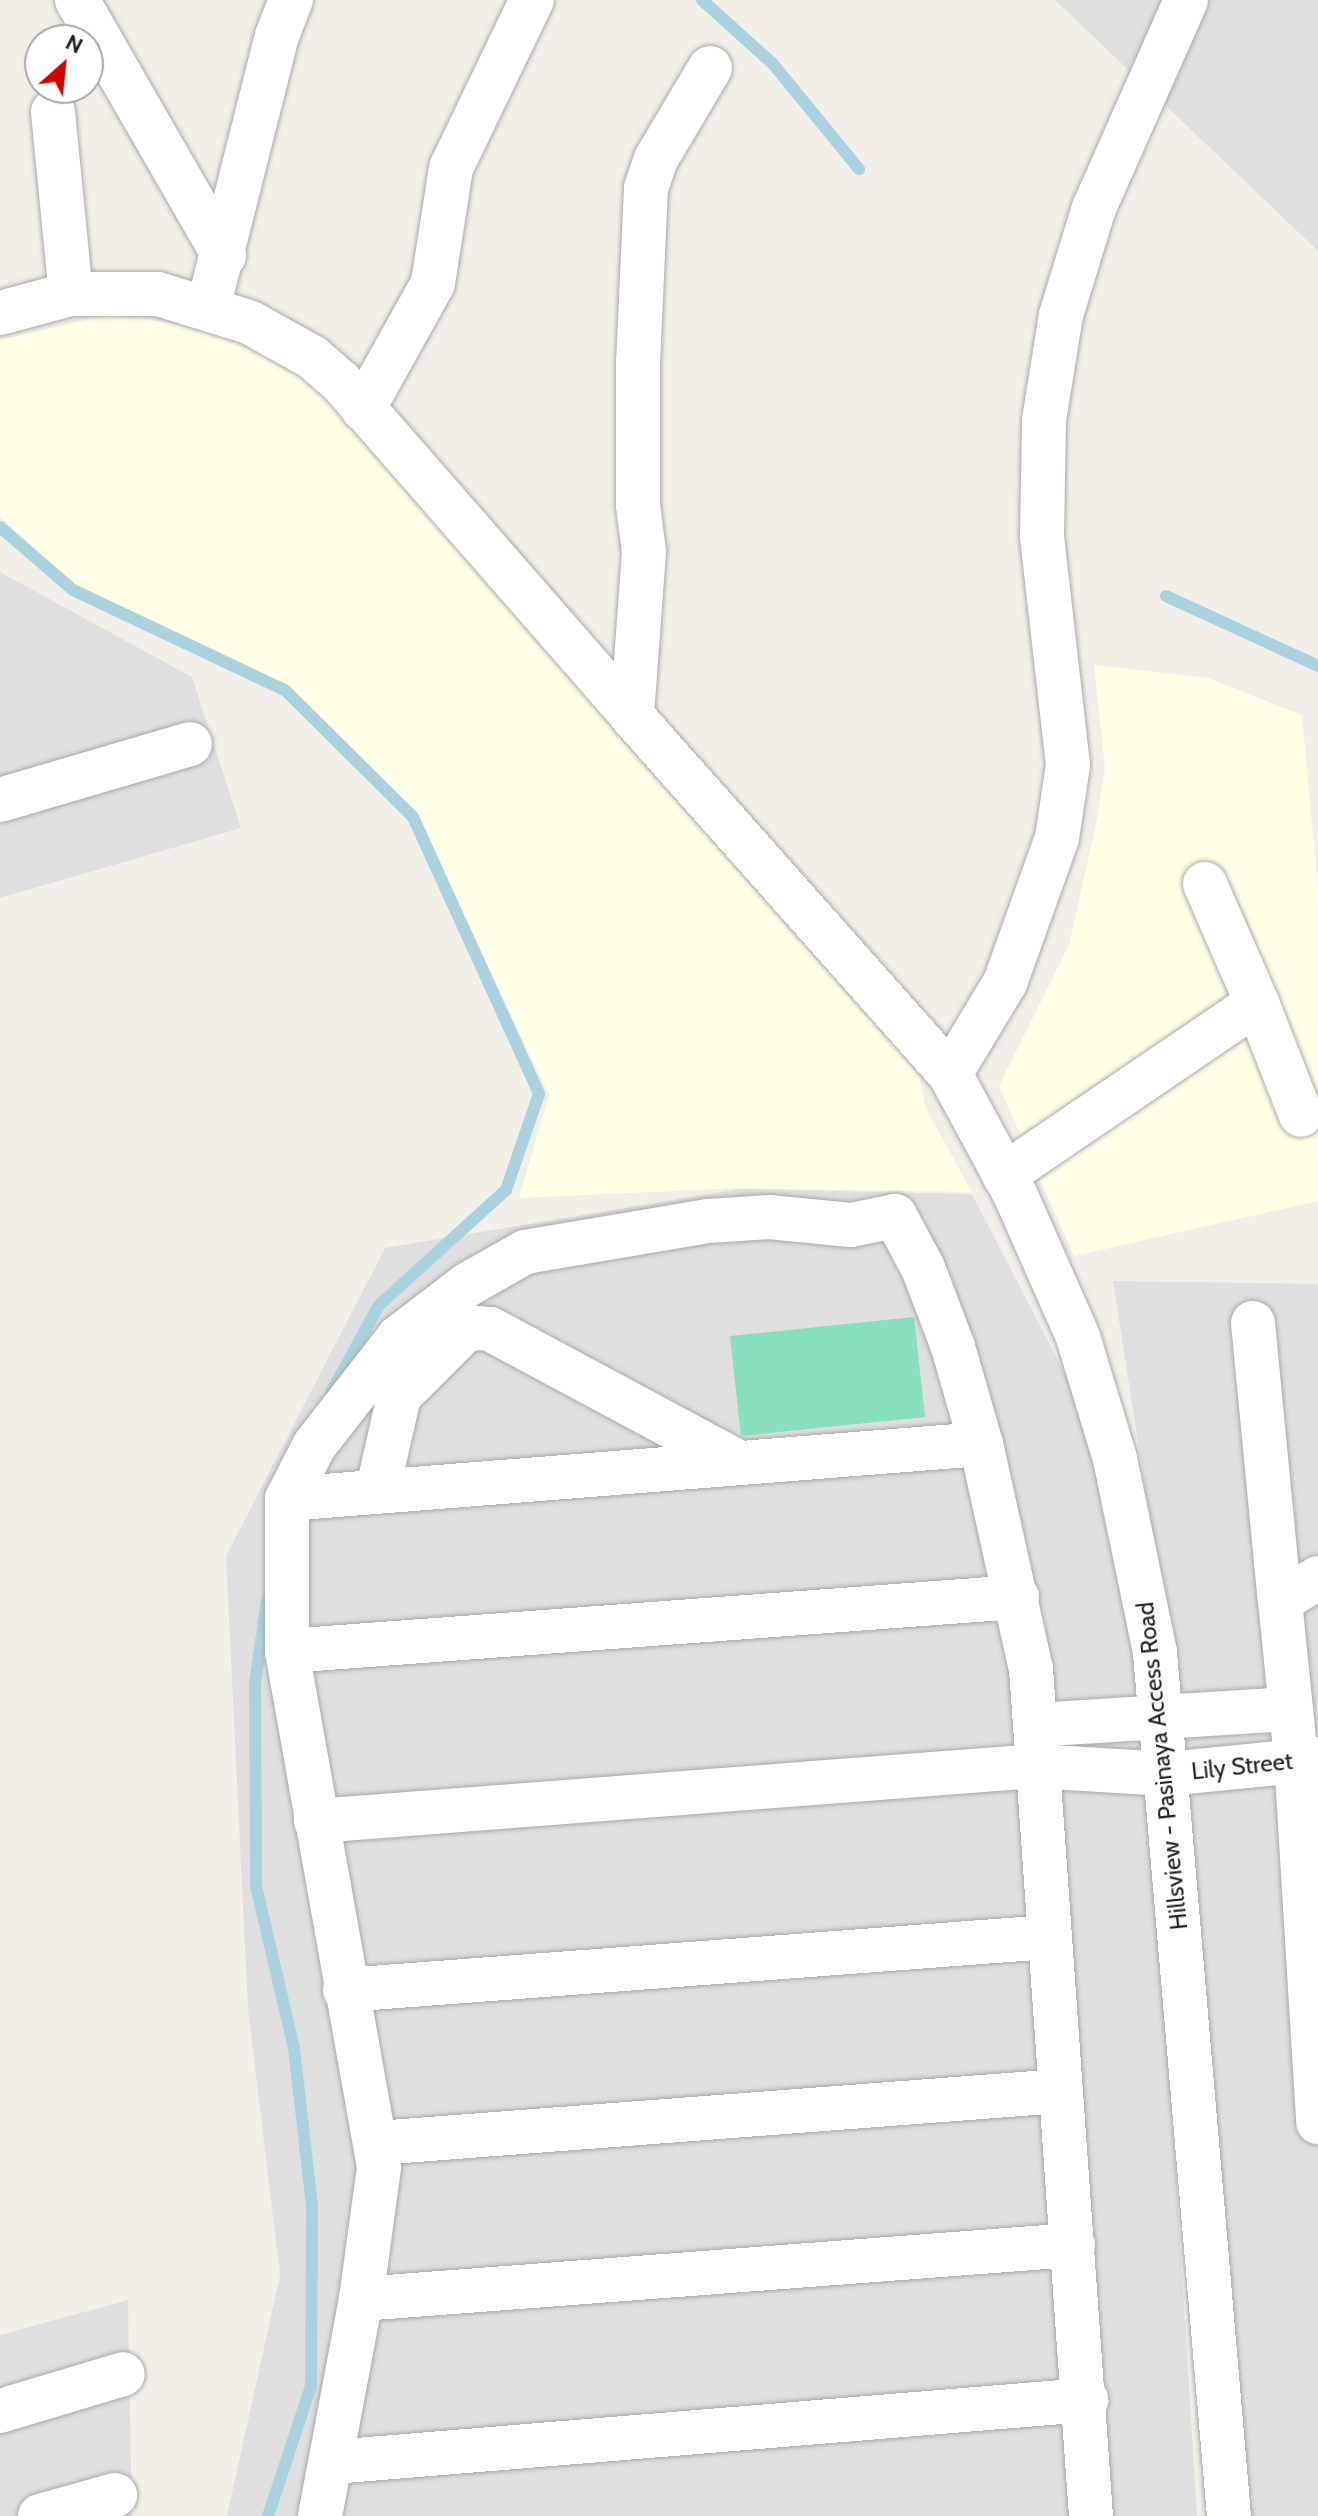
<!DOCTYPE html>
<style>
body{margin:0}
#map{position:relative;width:1318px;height:2516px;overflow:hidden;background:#f2efe9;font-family:Cabin,sans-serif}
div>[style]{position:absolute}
.residential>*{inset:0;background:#e0dfdf}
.education>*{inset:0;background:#ffffe5}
.pitch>*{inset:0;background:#88e0be}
.stream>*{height:12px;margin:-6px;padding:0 6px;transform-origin:6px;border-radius:6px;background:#aad3df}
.roads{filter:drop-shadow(0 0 2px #a9a9a9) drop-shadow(0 0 2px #a9a9a9)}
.minor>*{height:44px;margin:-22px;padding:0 22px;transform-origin:22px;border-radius:22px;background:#fff}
span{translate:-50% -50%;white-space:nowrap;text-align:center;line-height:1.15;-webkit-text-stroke:8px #fff;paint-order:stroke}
.street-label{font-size:24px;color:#222}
.north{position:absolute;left:24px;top:24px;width:80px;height:80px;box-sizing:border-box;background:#fff;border:2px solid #a7a7a7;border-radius:50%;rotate:27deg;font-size:22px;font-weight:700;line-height:32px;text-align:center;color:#222}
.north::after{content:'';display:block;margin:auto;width:28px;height:36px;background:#d40000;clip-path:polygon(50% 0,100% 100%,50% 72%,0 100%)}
</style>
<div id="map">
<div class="residential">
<i style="clip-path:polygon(1055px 0,1318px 0,1318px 251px)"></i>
<i style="clip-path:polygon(0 572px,192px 677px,241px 828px,0 898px)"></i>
<i style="clip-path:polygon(740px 1189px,972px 1194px,1071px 1386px,1128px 1575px,1157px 1869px,1197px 2516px,227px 2516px,280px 2275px,248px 2009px,226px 1556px,385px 1248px)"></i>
<i style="clip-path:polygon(1113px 1281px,1318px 1284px,1318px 2516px,1250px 2516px,1175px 1680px)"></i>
<i style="clip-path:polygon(128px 2300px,132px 2516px,0 2516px,0 2335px)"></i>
</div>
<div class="education">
<i style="clip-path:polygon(111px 314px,251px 336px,323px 384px,614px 728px,919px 1074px,926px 1109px,972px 1192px,740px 1188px,519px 1198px,549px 1095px,417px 815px,287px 689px,75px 584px,0 517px,0 340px)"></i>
<i style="clip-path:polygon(1094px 665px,1208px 678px,1302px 715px,1318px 889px,1318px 1201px,1074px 1256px,999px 1086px,1069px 945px,1097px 820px,1105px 768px)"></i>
</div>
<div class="pitch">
<i style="clip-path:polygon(914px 1317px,925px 1417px,741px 1436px,730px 1336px)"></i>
</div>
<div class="stream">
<i style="left:702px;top:0;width:96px;rotate:42deg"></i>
<i style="left:773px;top:64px;width:136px;rotate:50.7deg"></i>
<i style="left:0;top:527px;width:96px;rotate:40.8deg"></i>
<i style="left:73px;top:590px;width:234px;rotate:25.3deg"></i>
<i style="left:285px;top:690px;width:180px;rotate:44.8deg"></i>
<i style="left:413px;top:817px;width:304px;rotate:65.5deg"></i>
<i style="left:539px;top:1094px;width:102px;rotate:109deg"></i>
<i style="left:506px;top:1190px;width:171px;rotate:137.8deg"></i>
<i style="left:379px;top:1305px;width:98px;rotate:118.7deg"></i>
<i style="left:1166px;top:596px;width:167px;rotate:24.7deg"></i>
<i style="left:267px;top:1600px;width:84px;rotate:98.2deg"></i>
<i style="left:255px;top:1683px;width:203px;rotate:89.7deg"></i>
<i style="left:256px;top:1886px;width:166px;rotate:76.8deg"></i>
<i style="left:294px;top:2048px;width:160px;rotate:83.5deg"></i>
<i style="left:312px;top:2207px;width:179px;rotate:90.3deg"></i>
<i style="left:311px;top:2386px;width:137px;rotate:108.3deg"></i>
</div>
<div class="roads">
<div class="minor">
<i style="left:77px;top:0;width:295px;rotate:60.1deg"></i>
<i style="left:710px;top:68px;width:106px;rotate:120.7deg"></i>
<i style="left:656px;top:159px;width:31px;rotate:109deg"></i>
<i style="left:646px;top:188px;width:174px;rotate:92.6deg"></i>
<i style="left:638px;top:362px;width:143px;rotate:90deg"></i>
<i style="left:638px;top:505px;width:47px;rotate:82.7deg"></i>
<i style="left:644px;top:552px;width:164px;rotate:94.2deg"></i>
<i style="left:632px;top:716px;width:479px;rotate:48.4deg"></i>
<i style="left:950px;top:1074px;width:136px;rotate:61.6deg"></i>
<i style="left:1015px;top:1194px;width:156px;rotate:66.2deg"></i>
<i style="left:1078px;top:1337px;width:127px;rotate:73.1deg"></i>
<i style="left:1115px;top:1459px;width:198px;rotate:78.3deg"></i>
<i style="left:1155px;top:1653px;width:866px;rotate:85.1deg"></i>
<i style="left:53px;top:112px;width:183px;rotate:84.4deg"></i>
<i style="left:208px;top:308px;width:281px;rotate:-75.8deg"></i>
<i style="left:277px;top:36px;width:39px;rotate:-69deg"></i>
<i style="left:0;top:313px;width:73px;rotate:-15deg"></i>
<i style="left:71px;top:294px;width:87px"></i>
<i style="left:158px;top:294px;width:95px;rotate:17.1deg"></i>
<i style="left:249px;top:322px;width:72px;rotate:29.1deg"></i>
<i style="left:312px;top:357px;width:38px;rotate:41deg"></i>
<i style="left:341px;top:382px;width:443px;rotate:48.9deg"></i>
<i style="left:363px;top:409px;width:144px;rotate:-60.9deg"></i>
<i style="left:433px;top:283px;width:116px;rotate:-81.1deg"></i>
<i style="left:451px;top:168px;width:187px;rotate:-64.3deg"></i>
<i style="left:0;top:800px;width:198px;rotate:-16.4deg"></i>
<i style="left:1257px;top:1003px;width:120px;rotate:68.6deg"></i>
<i style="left:950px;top:1074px;width:106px;rotate:-58.9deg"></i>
<i style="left:1005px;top:983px;width:154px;rotate:-70.3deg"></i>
<i style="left:1057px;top:838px;width:74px;rotate:-81.4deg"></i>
<i style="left:1068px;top:765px;width:230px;rotate:-96.5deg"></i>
<i style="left:1042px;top:536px;width:116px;rotate:-89deg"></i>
<i style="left:1044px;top:420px;width:106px;rotate:-80.8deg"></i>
<i style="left:1061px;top:315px;width:112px;rotate:-72.9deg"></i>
<i style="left:1094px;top:208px;width:227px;rotate:-66.1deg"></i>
<i style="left:1004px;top:1175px;width:306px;rotate:-34.2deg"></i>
<i style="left:1257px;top:1003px;width:130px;rotate:-113.6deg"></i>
<i style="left:1253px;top:1323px;width:279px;rotate:84.5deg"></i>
<i style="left:378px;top:1488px;width:94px;rotate:-77.1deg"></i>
<i style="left:399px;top:1396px;width:92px;rotate:-45deg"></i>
<i style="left:464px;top:1331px;width:14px;rotate:-12deg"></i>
<i style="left:478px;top:1328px;width:12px;rotate:5deg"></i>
<i style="left:490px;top:1329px;width:281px;rotate:28.2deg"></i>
<i style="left:287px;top:1499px;width:59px;rotate:-63deg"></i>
<i style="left:314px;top:1446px;width:137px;rotate:-52.1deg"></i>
<i style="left:398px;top:1338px;width:87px;rotate:-37.5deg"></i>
<i style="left:467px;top:1285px;width:67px;rotate:-29.6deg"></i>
<i style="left:525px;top:1252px;width:187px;rotate:-9.6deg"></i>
<i style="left:709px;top:1221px;width:60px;rotate:-3.8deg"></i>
<i style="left:769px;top:1217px;width:82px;rotate:5.6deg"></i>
<i style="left:851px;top:1225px;width:45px;rotate:-11.6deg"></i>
<i style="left:895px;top:1216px;width:59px;rotate:61.7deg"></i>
<i style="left:923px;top:1268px;width:85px;rotate:69.2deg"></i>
<i style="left:953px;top:1347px;width:101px;rotate:73.9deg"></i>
<i style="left:981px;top:1444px;width:230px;rotate:77.5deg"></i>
<i style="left:1031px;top:1669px;width:849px;rotate:85.95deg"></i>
<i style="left:1318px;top:1578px;width:44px;rotate:148.8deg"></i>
<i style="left:1280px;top:1601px;width:159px;rotate:84.2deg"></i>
<i style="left:1296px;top:1759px;width:364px;rotate:86.5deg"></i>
<i style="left:287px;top:1651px;width:732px;rotate:-4.23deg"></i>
<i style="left:1035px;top:1725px;width:256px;rotate:-3.6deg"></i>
<i style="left:316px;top:1821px;width:721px;rotate:-4.37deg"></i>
<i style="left:1035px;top:1766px;width:132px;rotate:3.5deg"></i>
<i style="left:1167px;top:1774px;width:152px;rotate:-5.7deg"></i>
<i style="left:345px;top:1990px;width:706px;rotate:-4.31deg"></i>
<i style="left:377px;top:2143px;width:685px;rotate:-4.35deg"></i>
<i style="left:361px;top:2299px;width:714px;rotate:-4.34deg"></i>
<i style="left:0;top:2411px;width:128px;rotate:-16.7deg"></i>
<i style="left:333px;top:2462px;width:756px;rotate:-4.71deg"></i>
<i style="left:40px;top:2516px;width:78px;rotate:-15.6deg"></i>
<i style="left:320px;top:2516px;width:221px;rotate:-79.3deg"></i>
<i style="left:361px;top:2299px;width:133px;rotate:-82.2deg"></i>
<i style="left:379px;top:2167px;width:524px;rotate:-100.11deg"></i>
<i style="left:287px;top:1651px;width:152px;rotate:-90deg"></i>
<i style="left:287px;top:1499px;width:696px;rotate:-4.53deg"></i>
</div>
</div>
<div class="street-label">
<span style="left:1162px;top:1766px;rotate:-96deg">Hillsview - Pasinaya Access Road</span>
<span style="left:1242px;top:1766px;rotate:-6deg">Lily Street</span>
</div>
<div class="north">N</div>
</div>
